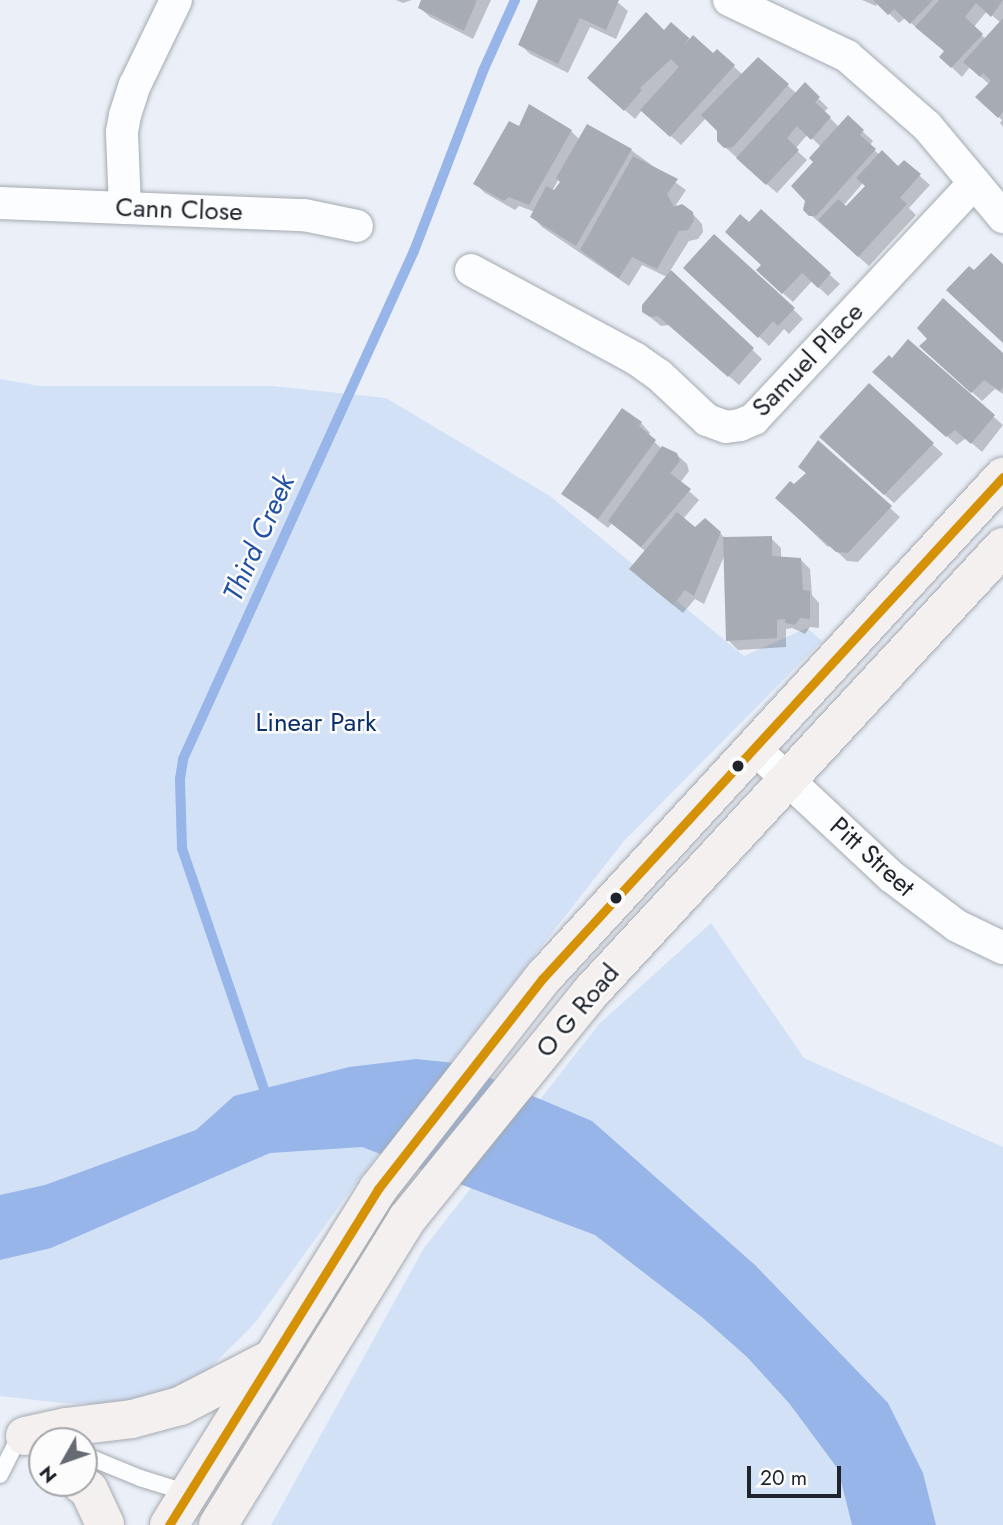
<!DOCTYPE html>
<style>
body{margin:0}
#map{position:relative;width:1003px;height:1525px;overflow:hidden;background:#ebf0f8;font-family:Jost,sans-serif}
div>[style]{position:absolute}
.green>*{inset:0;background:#d3e1f6}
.water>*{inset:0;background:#97b5e8}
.shadow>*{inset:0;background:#0003}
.stream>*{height:10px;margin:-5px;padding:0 5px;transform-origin:5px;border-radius:5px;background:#97b5e8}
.building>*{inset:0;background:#a7acb4}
.roads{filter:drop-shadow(0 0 2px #a5aab1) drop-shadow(0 0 2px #a5aab1)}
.lane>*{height:16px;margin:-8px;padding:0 8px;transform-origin:8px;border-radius:8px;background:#fcfdfe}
.street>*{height:32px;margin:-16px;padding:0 16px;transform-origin:16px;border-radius:16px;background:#fcfdfe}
.secondary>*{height:38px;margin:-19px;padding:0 19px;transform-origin:19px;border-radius:19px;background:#f4f0ef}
.bus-1>*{height:9px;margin:-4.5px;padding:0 4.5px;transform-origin:4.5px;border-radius:4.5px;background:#d69207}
.dots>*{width:19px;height:19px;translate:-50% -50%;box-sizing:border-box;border:4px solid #fcfcfc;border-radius:50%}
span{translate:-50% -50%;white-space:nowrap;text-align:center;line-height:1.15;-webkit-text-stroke:5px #fcfcfc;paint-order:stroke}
.street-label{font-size:26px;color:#1e232c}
.park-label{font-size:26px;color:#0a2f6b}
.water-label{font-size:28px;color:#2151a2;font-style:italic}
.north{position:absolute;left:28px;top:1427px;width:70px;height:70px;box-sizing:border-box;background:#fcfcfc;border:2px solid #a3a5a9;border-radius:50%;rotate:230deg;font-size:19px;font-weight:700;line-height:28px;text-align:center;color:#1e232c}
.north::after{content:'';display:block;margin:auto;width:24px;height:32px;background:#666b73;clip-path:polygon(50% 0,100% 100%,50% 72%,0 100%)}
.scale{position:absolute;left:747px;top:1466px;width:94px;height:32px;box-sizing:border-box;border:4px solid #1e232c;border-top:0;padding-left:9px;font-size:21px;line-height:24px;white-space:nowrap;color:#1e232c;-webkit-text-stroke:5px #fcfcfc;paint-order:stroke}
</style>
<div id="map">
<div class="green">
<i style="clip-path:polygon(0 379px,40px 386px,273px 386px,386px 398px,550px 496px,744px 656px,807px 628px,822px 641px,624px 841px,359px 1179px,254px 1324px,202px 1376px,140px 1405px,62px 1403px,0 1396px)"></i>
<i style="clip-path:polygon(711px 923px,804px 1058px,1003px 1147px,1003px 1525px,271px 1525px,424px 1248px,599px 1024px)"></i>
</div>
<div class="water">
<i style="clip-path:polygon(416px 1059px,455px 1063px,592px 1121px,755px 1265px,888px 1403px,923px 1473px,936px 1525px,852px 1525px,838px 1469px,789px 1403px,747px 1357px,703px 1318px,595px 1235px,362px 1147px,270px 1153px,51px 1248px,0 1260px,0 1195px,45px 1185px,196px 1130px,234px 1096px,349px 1067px)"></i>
</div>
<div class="shadow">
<i style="clip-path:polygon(396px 0,412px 0,403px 3px)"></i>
<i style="clip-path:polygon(423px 0,491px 0,473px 39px,430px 17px,420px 8px)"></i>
<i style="clip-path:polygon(540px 0,615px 0,628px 11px,616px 39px,590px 27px,568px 73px,530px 54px,520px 44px)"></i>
<i style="clip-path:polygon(evenodd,862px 0,1003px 0,1003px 127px,1000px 123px,1002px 120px,987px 107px,990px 85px,970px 67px,962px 77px,941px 57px,946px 52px,905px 18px,899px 23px,878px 3px,876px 6px,862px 0,987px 11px,1001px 23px,986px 39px,973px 28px,987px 11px)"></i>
<i style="clip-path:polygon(evenodd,671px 25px,713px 55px,717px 51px,743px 75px,758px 59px,797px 94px,805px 85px,828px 108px,824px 112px,839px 127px,848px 118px,873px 141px,869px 146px,880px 155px,898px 168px,904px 162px,930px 185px,909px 208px,916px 215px,869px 266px,805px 210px,821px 147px,808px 134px,795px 149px,807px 160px,777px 193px,718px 141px,719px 131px,706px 118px,681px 145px,642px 110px,635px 119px,599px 87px,671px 25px,863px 183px,867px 186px,846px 209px,843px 206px,863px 183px)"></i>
<i style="clip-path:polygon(evenodd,520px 129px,571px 131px,580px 140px,631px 150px,686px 190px,676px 205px,692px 213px,702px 224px,703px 232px,698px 239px,689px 241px,670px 271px,762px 359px,739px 385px,670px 325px,661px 326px,644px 312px,667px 277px,642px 265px,629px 286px,542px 227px,533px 217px,535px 212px,519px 206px,515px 210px,485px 193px,475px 183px,520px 129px,559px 179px,562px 182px,555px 193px,552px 191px,559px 179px)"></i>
<i style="clip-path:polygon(761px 212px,840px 284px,828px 296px,812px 281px,793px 302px,768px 280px,749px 225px)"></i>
<i style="clip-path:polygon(695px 277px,793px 309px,803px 319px,789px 334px,784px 329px,769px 346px)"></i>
<i style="clip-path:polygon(908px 342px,1003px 425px,982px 452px,966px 438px,957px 445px,884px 381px,892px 360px)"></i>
<i style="clip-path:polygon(931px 355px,1003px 356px,1003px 394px,995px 389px,982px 401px)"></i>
<i style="clip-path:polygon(869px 386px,943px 454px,894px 503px,831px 447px)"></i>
<i style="clip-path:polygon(641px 423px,650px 433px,648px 436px,661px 448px,676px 454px,687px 464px,689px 471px,680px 483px,699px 500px,683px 519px,695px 529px,720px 533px,725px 538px,771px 538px,781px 548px,781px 558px,801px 560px,810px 569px,812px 595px,819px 603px,819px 628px,810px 627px,805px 634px,792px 628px,786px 629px,786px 647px,738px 650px,728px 640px,725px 554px,704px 604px,695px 599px,683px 613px,641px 579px,646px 552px,612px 523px,608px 528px,563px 493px)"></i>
<i style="clip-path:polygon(818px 443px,900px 517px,858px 562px,847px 561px,830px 545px,828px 547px,777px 498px,807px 474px,800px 467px)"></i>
</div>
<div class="stream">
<i style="left:267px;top:1098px;width:264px;rotate:-108.8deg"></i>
<i style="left:182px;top:848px;width:69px;rotate:-91.7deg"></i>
<i style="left:180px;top:779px;width:20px;rotate:-81deg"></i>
<i style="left:183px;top:759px;width:558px;rotate:-65.55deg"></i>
<i style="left:414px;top:251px;width:193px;rotate:-69deg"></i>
<i style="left:483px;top:71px;width:78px;rotate:-65.7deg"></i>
</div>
<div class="building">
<i style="clip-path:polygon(421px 0,477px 0,464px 31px,418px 8px)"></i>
<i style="clip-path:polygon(538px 0,619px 0,606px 30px,580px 18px,558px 64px,518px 45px)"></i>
<i style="clip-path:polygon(873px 0,933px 0,910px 24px,894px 9px,888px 15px)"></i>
<i style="clip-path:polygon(939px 0,1003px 0,991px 17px,976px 3px,965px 17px,983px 34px,951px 68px,939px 57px,944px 51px,915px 27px)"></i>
<i style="clip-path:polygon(646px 12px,664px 30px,671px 22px,689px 38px,683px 47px,693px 35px,713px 53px,717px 49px,735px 65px,670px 137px,640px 110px,679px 67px,671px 59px,640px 88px,642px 90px,624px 111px,587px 78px)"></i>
<i style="clip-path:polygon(1003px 18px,1003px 112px,998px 118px,975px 97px,991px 81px,983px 73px,980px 77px,963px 62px)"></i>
<i style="clip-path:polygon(758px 57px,789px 84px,733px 147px,724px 148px,717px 141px,717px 131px,701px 115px)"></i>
<i style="clip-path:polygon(805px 82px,820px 97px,815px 102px,831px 117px,811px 140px,797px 126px,787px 138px,799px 150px,766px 185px,736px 158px)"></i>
<i style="clip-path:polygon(529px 104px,572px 130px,529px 205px,509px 197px,504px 201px,473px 184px,509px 121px,519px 126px)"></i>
<i style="clip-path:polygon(848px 115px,864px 130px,860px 135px,876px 149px,816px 216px,809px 216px,803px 210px,805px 201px,791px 186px,813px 162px,809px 158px)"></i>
<i style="clip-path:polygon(587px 124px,632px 149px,576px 246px,530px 217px,546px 186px,554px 190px,560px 182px,556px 178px)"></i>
<i style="clip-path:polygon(882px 150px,898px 166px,904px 160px,921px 174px,900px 198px,907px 204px,858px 257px,818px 220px,838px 199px,846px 206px,865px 186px,856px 178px)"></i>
<i style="clip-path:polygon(633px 156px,678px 179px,667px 194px,674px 207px,682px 204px,693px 212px,694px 221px,688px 230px,679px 231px,657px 269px,632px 257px,619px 278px,580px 250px)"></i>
<i style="clip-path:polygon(761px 209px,831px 273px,818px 288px,802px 273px,782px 294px,756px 270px,761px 265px,725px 232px,740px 214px,749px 222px)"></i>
<i style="clip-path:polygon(714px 234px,795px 308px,778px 326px,773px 321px,758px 338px,683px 268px)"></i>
<i style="clip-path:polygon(991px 253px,1003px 264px,1003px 343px,946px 290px,969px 266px,974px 270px)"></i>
<i style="clip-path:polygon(671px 270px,754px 348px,728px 377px,658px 316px,650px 317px,642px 312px,642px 305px)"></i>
<i style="clip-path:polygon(943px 298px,1003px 353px,1003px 387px,1000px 391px,984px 380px,971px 393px,919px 346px,927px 339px,917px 328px)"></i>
<i style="clip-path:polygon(908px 339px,995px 415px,971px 444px,955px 430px,946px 437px,872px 372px,889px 355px,892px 358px)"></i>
<i style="clip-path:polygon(869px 383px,934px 443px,884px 495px,819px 437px)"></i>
<i style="clip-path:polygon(622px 408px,642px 422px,639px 426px,656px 440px,598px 519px,561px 494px)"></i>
<i style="clip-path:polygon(818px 440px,892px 506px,848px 553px,836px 552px,775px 498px,790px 481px,794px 484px,806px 473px,798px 467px)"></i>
<i style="clip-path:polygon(662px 446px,677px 453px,680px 461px,670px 473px,691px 489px,641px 547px,608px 521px)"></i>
<i style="clip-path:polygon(677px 512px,695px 527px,705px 518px,721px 532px,694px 596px,685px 590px,673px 605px,629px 569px)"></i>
<i style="clip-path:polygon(772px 536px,772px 556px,801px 558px,803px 590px,810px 591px,810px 619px,800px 618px,795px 625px,785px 623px,785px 619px,777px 620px,777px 638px,726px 641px,723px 537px)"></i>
</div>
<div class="roads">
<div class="lane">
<i style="left:84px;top:1455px;width:61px;rotate:22.3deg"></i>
<i style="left:140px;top:1478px;width:50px;rotate:17.4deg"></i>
<i style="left:0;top:1475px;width:45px;rotate:-63.4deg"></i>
</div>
<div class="street">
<i style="left:729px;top:0;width:131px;rotate:25.4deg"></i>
<i style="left:847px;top:56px;width:106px;rotate:41.2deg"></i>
<i style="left:927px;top:126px;width:119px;rotate:50.1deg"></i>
<i style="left:0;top:203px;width:304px;rotate:2.3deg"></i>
<i style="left:304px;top:215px;width:54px;rotate:11.7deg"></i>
<i style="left:125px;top:208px;width:76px;rotate:-92.3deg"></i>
<i style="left:122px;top:132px;width:17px;rotate:-80deg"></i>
<i style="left:125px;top:115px;width:32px;rotate:-72deg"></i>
<i style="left:135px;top:85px;width:94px;rotate:-64.2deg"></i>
<i style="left:471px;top:270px;width:187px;rotate:28.3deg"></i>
<i style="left:636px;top:359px;width:28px;rotate:35deg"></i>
<i style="left:659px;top:375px;width:66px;rotate:43.2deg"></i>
<i style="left:707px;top:420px;width:20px;rotate:20deg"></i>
<i style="left:726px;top:427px;width:14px;rotate:-8deg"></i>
<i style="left:740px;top:425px;width:15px;rotate:-23deg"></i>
<i style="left:754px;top:419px;width:323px;rotate:-47deg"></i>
<i style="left:754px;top:748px;width:189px;rotate:43.1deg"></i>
<i style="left:892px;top:877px;width:81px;rotate:37deg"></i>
<i style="left:957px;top:926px;width:51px;rotate:25.6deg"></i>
</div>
<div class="secondary">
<i style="left:25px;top:1436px;width:42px;rotate:-12.4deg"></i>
<i style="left:66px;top:1427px;width:66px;rotate:-6.9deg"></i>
<i style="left:132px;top:1419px;width:50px;rotate:-15.2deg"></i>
<i style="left:180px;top:1406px;width:102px;rotate:-27.3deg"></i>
<i style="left:80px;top:1483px;width:11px;rotate:38deg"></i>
<i style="left:89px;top:1490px;width:38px;rotate:65deg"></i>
<i style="left:169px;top:1525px;width:396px;rotate:-58.1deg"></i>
<i style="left:378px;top:1189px;width:266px;rotate:-52deg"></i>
<i style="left:542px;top:979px;width:682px;rotate:-47.44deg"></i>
<i style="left:218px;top:1525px;width:360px;rotate:-58.3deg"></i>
<i style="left:407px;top:1219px;width:291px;rotate:-51deg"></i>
<i style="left:590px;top:993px;width:608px;rotate:-47.2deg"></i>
</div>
</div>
<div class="bus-1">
<i style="left:169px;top:1525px;width:396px;rotate:-58.1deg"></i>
<i style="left:378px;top:1189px;width:266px;rotate:-52deg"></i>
<i style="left:542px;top:979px;width:682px;rotate:-47.44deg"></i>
</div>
<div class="dots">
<i style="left:738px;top:766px;background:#1e232c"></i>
<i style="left:616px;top:898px;background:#1e232c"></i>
</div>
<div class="street-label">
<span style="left:179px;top:210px;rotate:2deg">Cann Close</span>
<span style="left:808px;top:360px;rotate:-46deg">Samuel Place</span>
<span style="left:872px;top:857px;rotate:42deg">Pitt Street</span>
<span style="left:578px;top:1011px;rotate:-50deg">O G Road</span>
</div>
<div class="park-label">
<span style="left:316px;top:723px">Linear Park</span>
</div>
<div class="water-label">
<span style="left:259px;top:538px;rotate:-66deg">Third Creek</span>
</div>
<div class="north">N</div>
<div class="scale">20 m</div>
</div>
